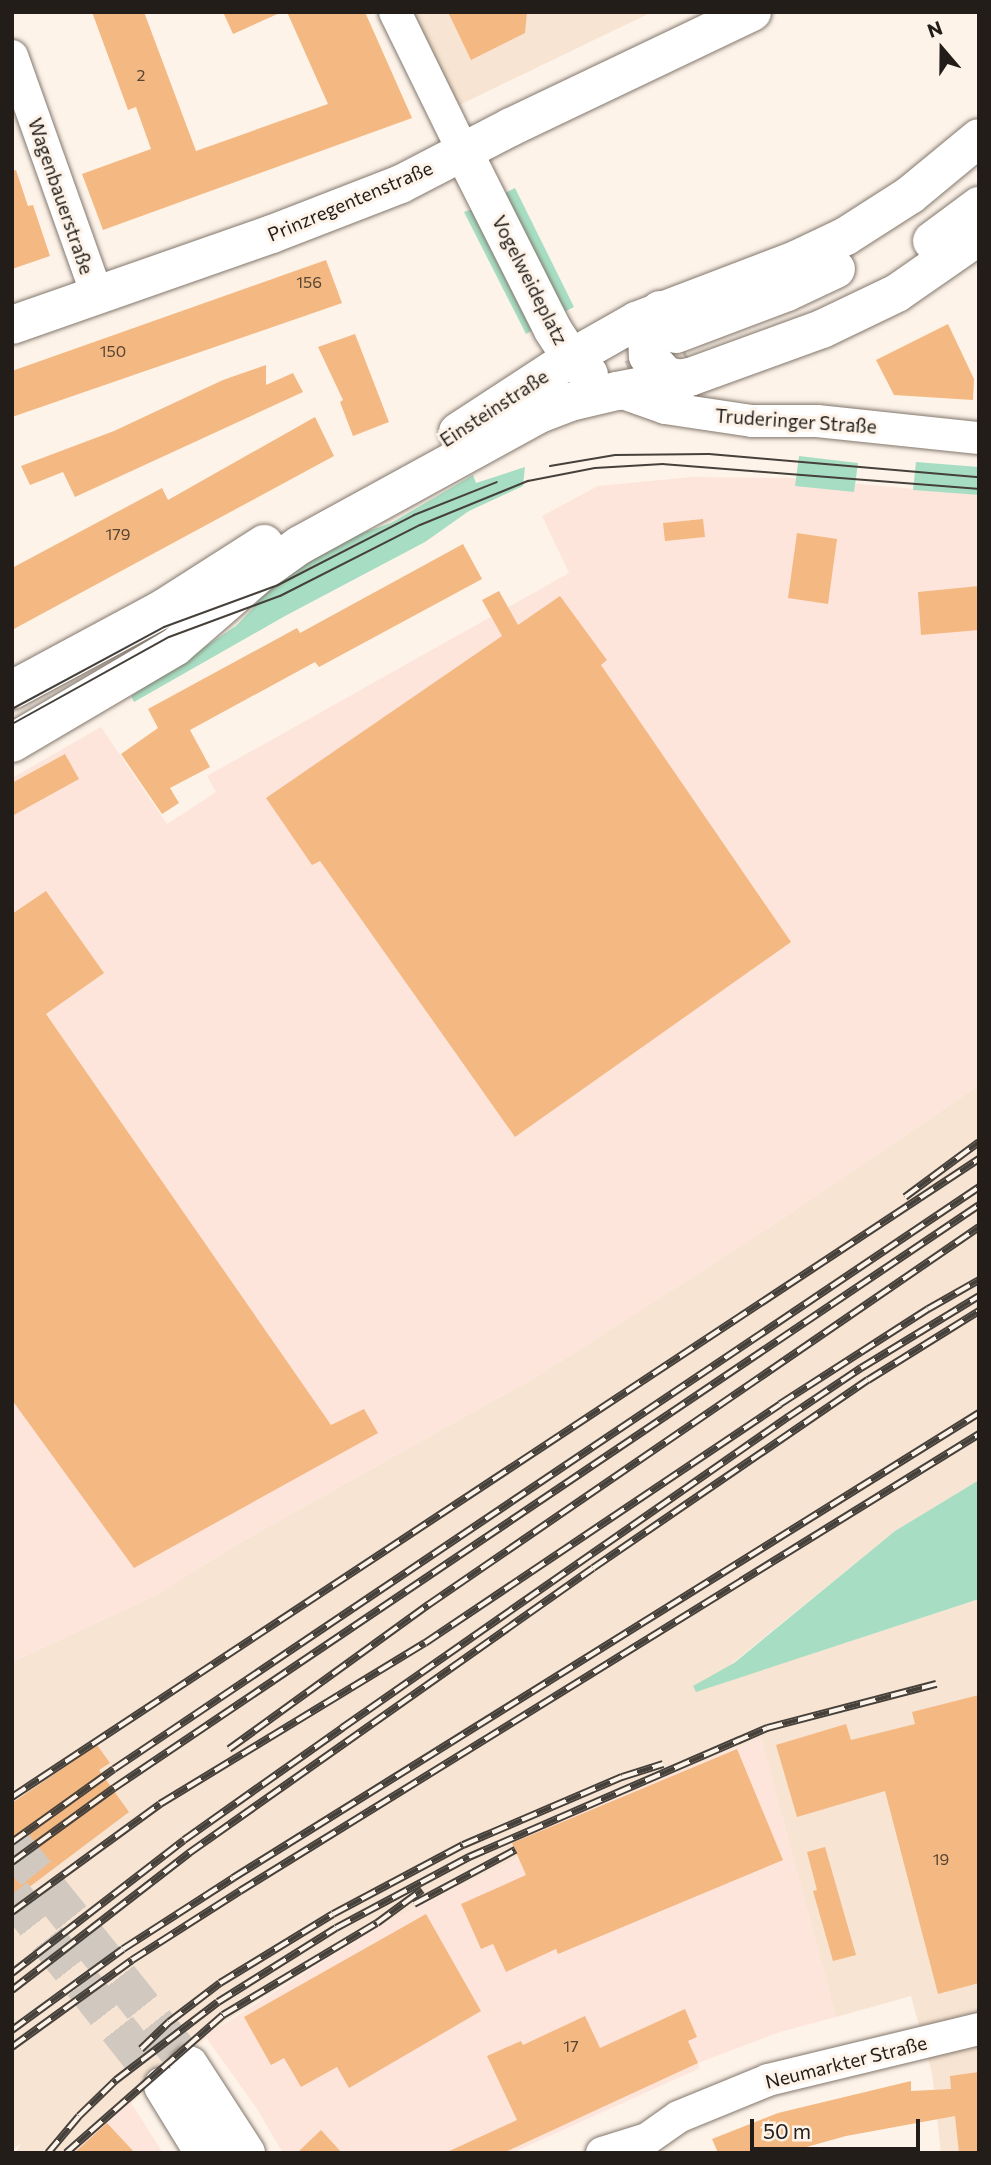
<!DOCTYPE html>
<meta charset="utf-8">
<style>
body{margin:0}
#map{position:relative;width:991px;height:2165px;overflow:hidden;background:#fdf3e9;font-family:Commissioner,sans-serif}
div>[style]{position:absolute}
.built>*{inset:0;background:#f7e4d2}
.industrial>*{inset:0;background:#fee5db}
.green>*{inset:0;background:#a7dec3}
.building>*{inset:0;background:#f4b882}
.highway-tunnel>*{height:38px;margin-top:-19px;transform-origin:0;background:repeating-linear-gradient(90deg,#d1c8bf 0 38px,transparent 0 57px)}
.roads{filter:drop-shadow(0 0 2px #83776c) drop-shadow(0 0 2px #83776c)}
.minor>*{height:32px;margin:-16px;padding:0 16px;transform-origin:16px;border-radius:16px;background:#fff}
.major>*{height:38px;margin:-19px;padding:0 19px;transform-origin:19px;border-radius:19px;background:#fff}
.highway>*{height:38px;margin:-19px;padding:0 19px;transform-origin:19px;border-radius:19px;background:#fff}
.tram>*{height:2px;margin:-1px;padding:0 1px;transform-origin:1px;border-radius:1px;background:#46403b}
.rail>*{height:8px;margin-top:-4px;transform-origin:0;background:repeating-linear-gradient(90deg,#fdf3e9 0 16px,#46403b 0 32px);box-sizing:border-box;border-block:2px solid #46403b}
span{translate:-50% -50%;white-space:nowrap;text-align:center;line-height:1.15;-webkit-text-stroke:6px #fdf3e9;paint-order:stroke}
.number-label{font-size:16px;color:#564433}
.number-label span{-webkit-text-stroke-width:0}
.street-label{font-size:19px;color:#221d19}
.frame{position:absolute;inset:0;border:14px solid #221d19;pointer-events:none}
.north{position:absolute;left:907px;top:14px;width:70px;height:70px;-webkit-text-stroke:5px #fdf3e9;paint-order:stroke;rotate:340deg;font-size:19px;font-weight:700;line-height:28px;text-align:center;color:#221d19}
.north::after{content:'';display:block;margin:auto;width:24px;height:32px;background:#221d19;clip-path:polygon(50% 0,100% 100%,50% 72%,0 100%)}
.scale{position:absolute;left:750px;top:2119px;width:170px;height:32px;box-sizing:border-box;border:4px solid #221d19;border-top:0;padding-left:9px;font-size:21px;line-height:24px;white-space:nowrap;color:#221d19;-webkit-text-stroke:5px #fdf3e9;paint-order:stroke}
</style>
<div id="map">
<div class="built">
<i style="clip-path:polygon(406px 12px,652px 12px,451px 109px)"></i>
<i style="clip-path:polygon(979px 1085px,979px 1480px,895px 1531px,698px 1691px,979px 1599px,979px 2153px,941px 2153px,932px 2073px,911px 1996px,836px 2017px,761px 1738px,511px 1843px,517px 1858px,379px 1926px,227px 2020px,73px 2153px,16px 2153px,21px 2143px,12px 2151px,12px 1662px,156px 1595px,234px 1546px,541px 1374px,778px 1222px)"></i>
</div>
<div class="industrial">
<i style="clip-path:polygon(692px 477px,796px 478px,979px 495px,979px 1085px,778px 1222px,541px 1374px,234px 1546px,156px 1595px,12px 1662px,12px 778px,101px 727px,167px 824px,216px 792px,207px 776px,569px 573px,542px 516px,598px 486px)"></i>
<i style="clip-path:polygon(761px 1737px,836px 2017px,780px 2032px,698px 2063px,700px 2068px,512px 2153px,283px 2153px,257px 2109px,205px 2036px,379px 1926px,517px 1858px,511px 1842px)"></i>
<i style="clip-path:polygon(130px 2101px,163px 2153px,73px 2153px)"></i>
</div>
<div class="green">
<i style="clip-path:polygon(515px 188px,574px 307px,564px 312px,505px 193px)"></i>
<i style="clip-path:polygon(472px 209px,533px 330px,526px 334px,464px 212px)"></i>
<i style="clip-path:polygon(799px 456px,858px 463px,854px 492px,795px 486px)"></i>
<i style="clip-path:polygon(916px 462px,979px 467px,979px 495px,913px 490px)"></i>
<i style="clip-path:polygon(525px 467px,523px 486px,469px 511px,425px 542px,285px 616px,134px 702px,131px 696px,236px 626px,254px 607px,260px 596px,334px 543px,391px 523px,473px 475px,476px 483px)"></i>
<i style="clip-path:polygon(979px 1480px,979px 1599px,696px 1692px,693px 1686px,734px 1663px,895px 1531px)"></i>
</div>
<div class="building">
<i style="clip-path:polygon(92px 12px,144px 12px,196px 151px,328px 104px,287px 12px,365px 12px,412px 118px,103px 230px,82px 174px,151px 149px,136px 107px,128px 110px)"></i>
<i style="clip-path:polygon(223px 12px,282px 12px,233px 34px)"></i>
<i style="clip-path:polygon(448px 12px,527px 12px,525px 33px,471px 60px)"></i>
<i style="clip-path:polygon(16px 170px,28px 206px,33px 205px,50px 256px,12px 269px,12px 171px)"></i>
<i style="clip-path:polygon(326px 260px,342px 303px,12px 417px,12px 371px)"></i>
<i style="clip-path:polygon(948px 324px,974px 379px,973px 400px,894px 395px,876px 360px)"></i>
<i style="clip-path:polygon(355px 334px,389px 422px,353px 436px,340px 402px,343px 400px,318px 347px)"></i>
<i style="clip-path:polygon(266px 365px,266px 385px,293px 373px,303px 392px,75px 497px,63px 472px,30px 485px,21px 466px,114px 431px,223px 380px)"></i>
<i style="clip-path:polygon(315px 417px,334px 456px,12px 630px,12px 568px,162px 488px,168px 500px)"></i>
<i style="clip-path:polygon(703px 519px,705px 537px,665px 541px,663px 523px)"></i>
<i style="clip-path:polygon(797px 533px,837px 539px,828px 604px,788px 598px)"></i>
<i style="clip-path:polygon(463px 544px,482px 579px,319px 667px,315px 662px,190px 730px,210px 767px,170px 788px,179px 803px,162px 814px,121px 754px,158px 728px,148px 709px,297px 628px,300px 633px)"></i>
<i style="clip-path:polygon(979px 586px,979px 630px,921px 635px,918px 592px)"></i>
<i style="clip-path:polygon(499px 591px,518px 625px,560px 596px,607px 660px,601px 665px,791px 942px,515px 1137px,320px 861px,312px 865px,266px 798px,502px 636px,482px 600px)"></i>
<i style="clip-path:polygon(65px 754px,79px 779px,12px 816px,12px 783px)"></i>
<i style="clip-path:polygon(46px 891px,104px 973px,46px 1014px,331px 1425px,364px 1409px,378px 1433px,134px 1568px,12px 1400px,12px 914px)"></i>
<i style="clip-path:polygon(979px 1695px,979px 1983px,938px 1994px,885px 1791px,797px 1817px,776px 1745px,846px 1724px,851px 1740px,915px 1724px,912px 1712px)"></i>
<i style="clip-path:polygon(97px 1745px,110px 1763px,99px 1770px,129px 1812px,12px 1900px,12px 1803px)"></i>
<i style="clip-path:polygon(737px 1749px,783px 1860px,558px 1954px,556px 1949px,506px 1972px,493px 1944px,481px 1949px,461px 1904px,526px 1875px,512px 1843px)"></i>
<i style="clip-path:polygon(825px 1847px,856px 1955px,833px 1961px,813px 1891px,817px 1890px,807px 1852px)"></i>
<i style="clip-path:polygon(426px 1914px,481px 2011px,349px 2088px,337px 2067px,301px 2087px,284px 2058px,271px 2065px,244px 2017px)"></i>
<i style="clip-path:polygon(685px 2009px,697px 2037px,688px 2041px,698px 2063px,503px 2153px,445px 2153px,517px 2120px,487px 2056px,521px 2041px,523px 2045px,585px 2016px,600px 2048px)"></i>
<i style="clip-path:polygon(979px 2072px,979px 2153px,959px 2153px,955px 2116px,846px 2136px,785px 2153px,718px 2153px,712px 2139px,778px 2113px,911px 2081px,911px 2091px,951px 2089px,950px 2076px)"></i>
<i style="clip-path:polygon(107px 2123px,135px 2153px,74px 2153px)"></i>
<i style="clip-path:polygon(321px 2130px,342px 2153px,297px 2153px)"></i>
</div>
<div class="highway-tunnel">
<i style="left:632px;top:379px;width:60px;rotate:-23.6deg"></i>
<i style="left:12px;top:1844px;width:283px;rotate:51.3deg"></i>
<i style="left:12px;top:1894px;width:244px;rotate:51.8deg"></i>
</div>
<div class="roads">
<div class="minor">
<i style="left:395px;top:12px;width:155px;rotate:63.9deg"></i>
<i style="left:12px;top:56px;width:254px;rotate:70.4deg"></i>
<i style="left:617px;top:391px;width:51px;rotate:19.5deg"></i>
<i style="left:665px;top:408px;width:88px;rotate:8.5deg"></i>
<i style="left:752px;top:421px;width:65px"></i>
<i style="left:817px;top:421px;width:163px;rotate:6deg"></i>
<i style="left:602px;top:2153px;width:47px;rotate:-17.3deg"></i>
<i style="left:647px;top:2139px;width:38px;rotate:-35deg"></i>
<i style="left:678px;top:2117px;width:97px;rotate:-22.3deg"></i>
<i style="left:768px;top:2080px;width:217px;rotate:-13.6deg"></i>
</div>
<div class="major">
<i style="left:463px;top:151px;width:200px;rotate:63.3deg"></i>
<i style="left:553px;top:330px;width:33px;rotate:57deg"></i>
<i style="left:571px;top:358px;width:24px;rotate:42deg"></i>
<i style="left:12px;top:325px;width:275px;rotate:-19.3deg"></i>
<i style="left:272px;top:234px;width:138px;rotate:-21.2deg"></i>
<i style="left:401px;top:184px;width:124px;rotate:-27.4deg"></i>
<i style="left:511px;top:127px;width:267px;rotate:-25.5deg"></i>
<i style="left:458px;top:432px;width:135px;rotate:-33.2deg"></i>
<i style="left:12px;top:690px;width:173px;rotate:-28.3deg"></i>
<i style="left:164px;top:608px;width:119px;rotate:-32.6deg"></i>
<i style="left:12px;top:743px;width:189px;rotate:-30.5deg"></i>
<i style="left:175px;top:647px;width:111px;rotate:-41deg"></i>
<i style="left:259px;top:574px;width:50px;rotate:-35.3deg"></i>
<i style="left:300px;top:545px;width:273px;rotate:-28.7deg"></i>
<i style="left:539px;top:414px;width:33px;rotate:-21deg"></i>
<i style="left:570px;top:402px;width:48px;rotate:-13.2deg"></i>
</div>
<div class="highway">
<i style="left:932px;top:241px;width:59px;rotate:-36.7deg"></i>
<i style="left:660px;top:310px;width:25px;rotate:122deg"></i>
<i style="left:647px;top:331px;width:25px;rotate:88deg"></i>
<i style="left:648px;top:356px;width:27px;rotate:48deg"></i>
<i style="left:666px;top:376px;width:16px;rotate:11deg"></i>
<i style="left:676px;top:334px;width:119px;rotate:-20.7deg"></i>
<i style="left:787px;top:292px;width:54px;rotate:-25.1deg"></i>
<i style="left:571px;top:358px;width:75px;rotate:-29.6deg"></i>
<i style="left:636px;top:321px;width:173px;rotate:-20.9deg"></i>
<i style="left:798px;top:259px;width:53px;rotate:-25.6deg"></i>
<i style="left:846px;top:236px;width:76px;rotate:-32.6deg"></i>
<i style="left:910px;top:195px;width:89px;rotate:-39.6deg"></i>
<i style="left:617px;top:391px;width:74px;rotate:-10.9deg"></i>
<i style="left:690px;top:377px;width:140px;rotate:-20deg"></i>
<i style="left:822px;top:329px;width:83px;rotate:-25.6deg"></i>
<i style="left:897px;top:293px;width:100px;rotate:-34.8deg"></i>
<i style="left:189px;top:2065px;width:105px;rotate:57.1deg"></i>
<i style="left:163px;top:2086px;width:79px;rotate:58.5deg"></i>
</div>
</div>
<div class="tram">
<i style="left:550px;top:466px;width:66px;rotate:-9.6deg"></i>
<i style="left:615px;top:455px;width:94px;rotate:-0.6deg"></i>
<i style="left:709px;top:454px;width:271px;rotate:4.9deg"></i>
<i style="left:12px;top:709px;width:173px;rotate:-28.3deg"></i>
<i style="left:164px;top:627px;width:121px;rotate:-20.2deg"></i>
<i style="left:278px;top:585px;width:153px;rotate:-27.2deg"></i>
<i style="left:414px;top:515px;width:89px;rotate:-21.7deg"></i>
<i style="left:12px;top:724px;width:179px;rotate:-29deg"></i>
<i style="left:169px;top:637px;width:118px;rotate:-20.3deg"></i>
<i style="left:280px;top:596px;width:157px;rotate:-26.9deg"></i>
<i style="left:420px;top:525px;width:117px;rotate:-22.2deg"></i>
<i style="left:528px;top:481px;width:68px;rotate:-11deg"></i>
<i style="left:595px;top:468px;width:68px;rotate:-3.4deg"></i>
<i style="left:663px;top:464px;width:317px;rotate:4.5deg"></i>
</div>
<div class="rail">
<i style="left:905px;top:1197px;width:92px;rotate:-36.6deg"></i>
<i style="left:229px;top:1749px;width:246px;rotate:-35.9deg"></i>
<i style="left:428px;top:1605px;width:668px;rotate:-34.45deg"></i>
<i style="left:12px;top:1797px;width:1159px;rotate:-33.42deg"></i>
<i style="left:12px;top:1842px;width:125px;rotate:-35.6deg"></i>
<i style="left:114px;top:1769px;width:1043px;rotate:-33.93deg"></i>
<i style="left:12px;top:1862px;width:126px;rotate:-36deg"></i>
<i style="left:114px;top:1788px;width:1043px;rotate:-33.98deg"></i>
<i style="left:414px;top:1904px;width:115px;rotate:-28.1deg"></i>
<i style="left:12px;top:1912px;width:183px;rotate:-36.1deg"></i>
<i style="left:160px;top:1804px;width:310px;rotate:-31.3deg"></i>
<i style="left:425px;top:1643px;width:428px;rotate:-33.9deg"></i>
<i style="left:780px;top:1404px;width:176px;rotate:-32.7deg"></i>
<i style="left:928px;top:1309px;width:59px;rotate:-29.6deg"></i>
<i style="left:12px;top:1973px;width:217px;rotate:-37.7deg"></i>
<i style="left:184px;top:1840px;width:194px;rotate:-35.3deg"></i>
<i style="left:342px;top:1728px;width:544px;rotate:-34.89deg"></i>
<i style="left:788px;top:1417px;width:88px;rotate:-33.9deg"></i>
<i style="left:861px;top:1368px;width:138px;rotate:-31.4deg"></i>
<i style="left:12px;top:1990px;width:224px;rotate:-37.7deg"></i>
<i style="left:189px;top:1853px;width:494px;rotate:-35.2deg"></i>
<i style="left:593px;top:1568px;width:333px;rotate:-34.4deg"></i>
<i style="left:868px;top:1380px;width:131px;rotate:-31.9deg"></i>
<i style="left:12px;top:2030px;width:137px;rotate:-36.1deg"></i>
<i style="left:123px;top:1949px;width:131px;rotate:-32.8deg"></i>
<i style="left:233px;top:1878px;width:879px;rotate:-31.94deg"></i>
<i style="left:12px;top:2047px;width:148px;rotate:-35.9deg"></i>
<i style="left:132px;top:1960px;width:128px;rotate:-32.6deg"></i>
<i style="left:240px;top:1891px;width:869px;rotate:-31.73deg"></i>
<i style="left:141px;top:2049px;width:39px;rotate:-44deg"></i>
<i style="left:169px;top:2022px;width:64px;rotate:-37.4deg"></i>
<i style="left:220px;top:1983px;width:132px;rotate:-31.4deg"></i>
<i style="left:333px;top:1914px;width:147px;rotate:-28deg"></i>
<i style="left:463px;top:1845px;width:173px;rotate:-23.2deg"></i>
<i style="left:622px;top:1777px;width:43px;rotate:-17.6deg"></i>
<i style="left:48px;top:2153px;width:48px;rotate:-50deg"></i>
<i style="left:79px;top:2116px;width:52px;rotate:-44.2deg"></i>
<i style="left:116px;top:2080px;width:128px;rotate:-37.4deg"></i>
<i style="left:218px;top:2002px;width:139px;rotate:-32.1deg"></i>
<i style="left:336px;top:1928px;width:151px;rotate:-28.1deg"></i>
<i style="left:469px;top:1857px;width:325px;rotate:-23.4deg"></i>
<i style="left:767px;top:1728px;width:175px;rotate:-14.6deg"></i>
<i style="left:66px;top:2153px;width:209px;rotate:-41.3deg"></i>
<i style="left:223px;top:2015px;width:179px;rotate:-30.9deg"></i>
<i style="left:377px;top:1923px;width:56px;rotate:-36.3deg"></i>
</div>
<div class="number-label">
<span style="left:141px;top:75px">2</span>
<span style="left:309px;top:282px">156</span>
<span style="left:113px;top:351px">150</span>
<span style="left:118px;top:534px">179</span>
<span style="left:941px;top:1859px">19</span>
<span style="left:571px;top:2046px">17</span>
</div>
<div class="street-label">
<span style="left:61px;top:196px;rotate:71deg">Wagenbauerstraße</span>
<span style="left:350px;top:201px;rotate:-23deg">Prinzregentenstraße</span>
<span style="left:530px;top:280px;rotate:63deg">Vogelweideplatz</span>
<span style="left:494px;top:408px;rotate:-33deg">Einsteinstraße</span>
<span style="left:796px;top:421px;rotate:4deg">Truderinger Straße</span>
<span style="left:846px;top:2062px;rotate:-14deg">Neumarkter Straße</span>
</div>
<div class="frame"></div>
<div class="north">N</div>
<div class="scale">50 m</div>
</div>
